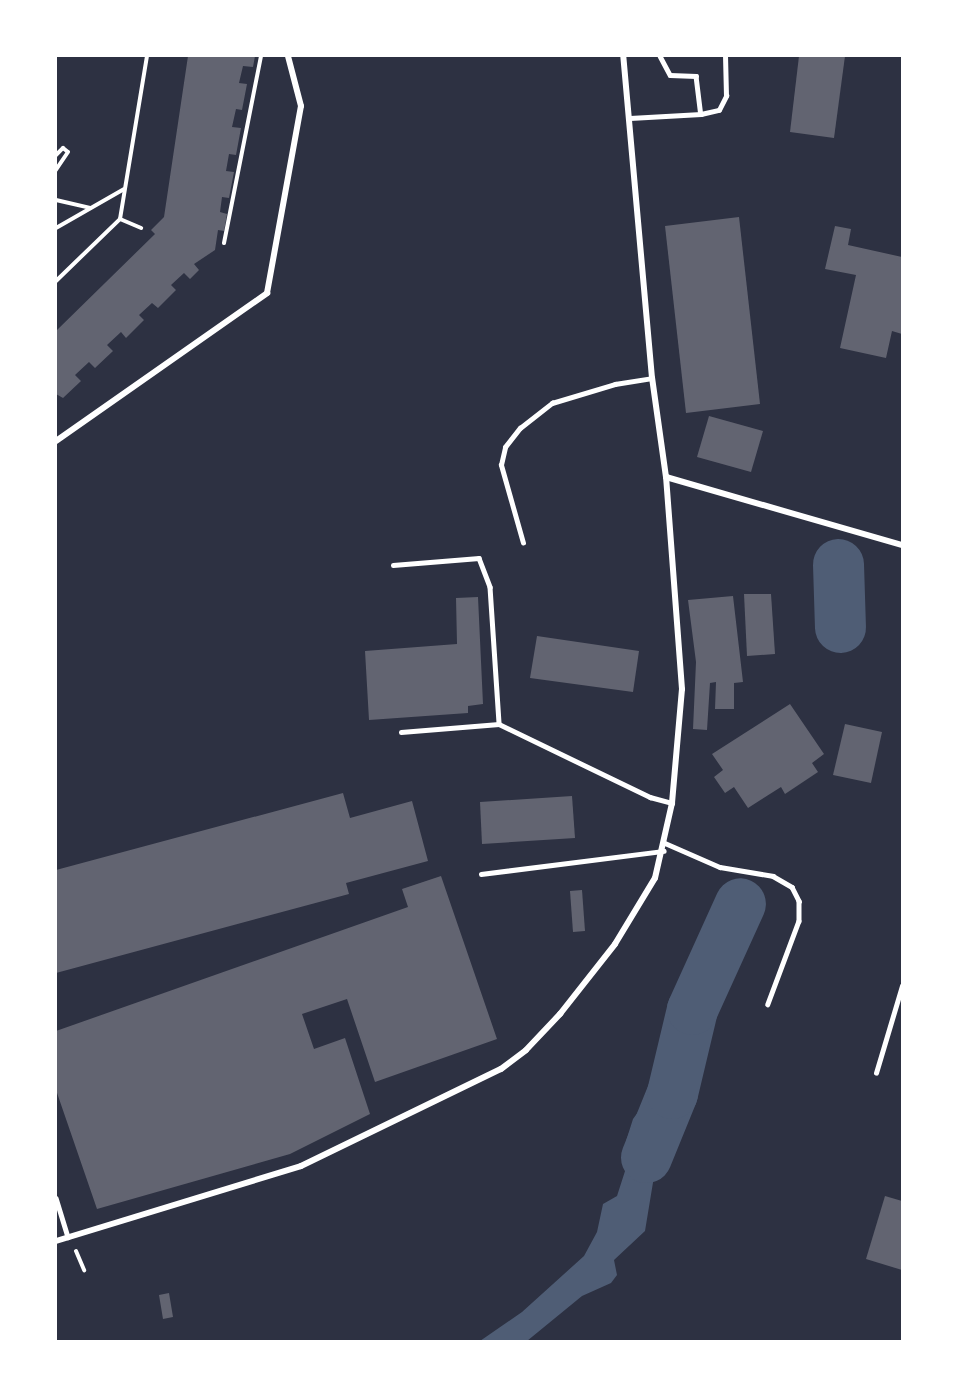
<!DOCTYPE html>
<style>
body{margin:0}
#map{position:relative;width:958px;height:1397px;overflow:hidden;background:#2d3142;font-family:"Alegreya Sans",sans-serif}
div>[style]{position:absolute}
.water>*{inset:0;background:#4f5d75}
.river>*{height:51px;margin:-25.5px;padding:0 25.5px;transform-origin:25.5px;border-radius:25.5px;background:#4f5d75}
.building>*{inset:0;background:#626471}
.path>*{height:4px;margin:-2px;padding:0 2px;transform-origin:2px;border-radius:2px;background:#fff}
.service>*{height:4.5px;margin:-2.25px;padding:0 2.25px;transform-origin:2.25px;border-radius:2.25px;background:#fff}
.minor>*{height:6px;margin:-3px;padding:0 3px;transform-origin:3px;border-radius:3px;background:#fff}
span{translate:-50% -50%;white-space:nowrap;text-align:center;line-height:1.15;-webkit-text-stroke:4.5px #fff;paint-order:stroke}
.frame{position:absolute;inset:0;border:57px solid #fff;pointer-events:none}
</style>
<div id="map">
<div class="water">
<i style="clip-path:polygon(657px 1086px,672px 1093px,677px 1104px,662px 1128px,645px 1231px,614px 1260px,617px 1275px,611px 1283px,582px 1296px,527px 1341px,480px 1341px,522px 1312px,584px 1256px,597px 1232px,603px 1204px,617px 1196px,626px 1168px,626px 1141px,633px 1119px)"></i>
</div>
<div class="river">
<i style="left:838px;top:564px;width:63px;rotate:88.2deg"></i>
<i style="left:646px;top:1157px;width:69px;rotate:-67.9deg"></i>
<i style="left:672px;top:1093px;width:86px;rotate:-76.6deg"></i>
<i style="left:692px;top:1009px;width:116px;rotate:-65.6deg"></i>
</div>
<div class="building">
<i style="clip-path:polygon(188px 56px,255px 56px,253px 67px,243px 66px,239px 83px,247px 84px,242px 110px,236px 109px,232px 127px,241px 128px,236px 155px,229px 154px,226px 171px,234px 172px,229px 198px,222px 197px,220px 212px,227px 214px,224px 231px,218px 230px,215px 250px,194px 264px,199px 270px,190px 279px,184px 273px,171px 285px,176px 290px,158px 308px,152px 303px,139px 315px,144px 320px,126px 338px,121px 332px,107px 345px,113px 351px,95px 368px,89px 362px,75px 375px,81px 381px,63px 398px,56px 394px,56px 331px,155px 234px,151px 230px,164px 217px)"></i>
<i style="clip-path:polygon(799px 56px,845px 56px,834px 138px,790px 132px)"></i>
<i style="clip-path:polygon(739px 217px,760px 404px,686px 413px,665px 226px)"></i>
<i style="clip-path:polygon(835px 226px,851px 229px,848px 245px,902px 257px,902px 334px,892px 331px,886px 358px,840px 348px,856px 275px,825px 269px)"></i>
<i style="clip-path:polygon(709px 416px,763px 431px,751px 472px,697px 457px)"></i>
<i style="clip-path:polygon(744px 594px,771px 594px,775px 654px,747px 656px)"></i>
<i style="clip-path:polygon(733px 596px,743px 682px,734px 683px,734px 709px,715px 709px,716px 682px,710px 683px,707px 730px,693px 729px,696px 662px,688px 600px)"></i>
<i style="clip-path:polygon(478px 597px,483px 704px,468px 706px,468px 713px,369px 720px,365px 651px,457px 644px,456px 598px)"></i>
<i style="clip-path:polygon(537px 636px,639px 651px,633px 692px,530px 678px)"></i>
<i style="clip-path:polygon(790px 704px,824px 754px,812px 763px,818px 772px,785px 794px,781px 787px,748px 808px,734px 787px,725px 793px,714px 777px,723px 770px,712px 754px)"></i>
<i style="clip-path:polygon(845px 724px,882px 732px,871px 783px,833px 775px)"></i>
<i style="clip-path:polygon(343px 793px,350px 818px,412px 801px,428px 861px,346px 883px,349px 894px,56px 973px,56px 870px)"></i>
<i style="clip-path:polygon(572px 796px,575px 838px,482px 844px,480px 802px)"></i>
<i style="clip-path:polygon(441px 876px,497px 1039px,375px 1082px,347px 999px,302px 1014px,314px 1049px,345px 1038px,370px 1114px,290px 1154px,97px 1209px,56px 1090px,56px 1031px,408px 907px,402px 889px)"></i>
<i style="clip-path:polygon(582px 890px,585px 931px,573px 932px,570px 891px)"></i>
<i style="clip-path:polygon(885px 1196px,902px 1201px,902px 1270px,866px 1259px)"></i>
<i style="clip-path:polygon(169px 1293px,173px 1317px,163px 1319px,159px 1295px)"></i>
</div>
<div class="path">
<i style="left:56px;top:155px;width:10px;rotate:-45deg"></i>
<i style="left:63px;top:148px;width:6px;rotate:39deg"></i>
<i style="left:68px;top:152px;width:22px;rotate:124deg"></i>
<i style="left:56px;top:200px;width:35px;rotate:13deg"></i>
<i style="left:120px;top:219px;width:23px;rotate:23deg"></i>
<i style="left:56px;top:228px;width:78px;rotate:-29.8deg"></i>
<i style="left:224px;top:243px;width:191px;rotate:-78.8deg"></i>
<i style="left:56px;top:281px;width:89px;rotate:-44.1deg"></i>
<i style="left:120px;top:219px;width:165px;rotate:-80.6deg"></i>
<i style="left:76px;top:1251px;width:21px;rotate:67deg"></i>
</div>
<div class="service">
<i style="left:660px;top:56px;width:21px;rotate:62deg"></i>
<i style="left:670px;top:75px;width:26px;rotate:2deg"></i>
<i style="left:696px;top:76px;width:38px;rotate:83deg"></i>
<i style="left:701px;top:114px;width:18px;rotate:-13deg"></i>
<i style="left:719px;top:110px;width:16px;rotate:-63deg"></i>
<i style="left:726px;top:96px;width:40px;rotate:-91.4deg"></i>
<i style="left:630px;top:118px;width:71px;rotate:-3.2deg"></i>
<i style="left:523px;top:543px;width:81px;rotate:-105.8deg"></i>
<i style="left:501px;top:465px;width:18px;rotate:-77deg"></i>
<i style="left:505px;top:447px;width:24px;rotate:-52deg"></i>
<i style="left:520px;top:428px;width:41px;rotate:-38deg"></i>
<i style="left:552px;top:403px;width:66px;rotate:-16.8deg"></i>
<i style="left:615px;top:384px;width:37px;rotate:-9deg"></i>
<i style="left:393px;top:565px;width:86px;rotate:-4.7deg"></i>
<i style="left:479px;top:558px;width:31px;rotate:69deg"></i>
<i style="left:490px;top:587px;width:137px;rotate:86.2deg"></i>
<i style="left:401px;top:732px;width:98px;rotate:-4.7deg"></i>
<i style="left:499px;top:724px;width:168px;rotate:25.8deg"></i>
<i style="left:650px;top:797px;width:23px;rotate:15deg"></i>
<i style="left:665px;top:843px;width:60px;rotate:23.6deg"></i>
<i style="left:720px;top:867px;width:54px;rotate:9.6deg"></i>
<i style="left:773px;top:876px;width:22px;rotate:30deg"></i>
<i style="left:792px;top:887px;width:16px;rotate:63deg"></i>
<i style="left:799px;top:901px;width:20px;rotate:90deg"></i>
<i style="left:799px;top:921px;width:89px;rotate:110.5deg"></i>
<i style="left:481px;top:874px;width:184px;rotate:-7.2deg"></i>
<i style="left:876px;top:1073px;width:91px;rotate:-73.4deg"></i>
<i style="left:56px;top:1198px;width:41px;rotate:72.9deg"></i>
</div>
<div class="minor">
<i style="left:56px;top:441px;width:258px;rotate:-35deg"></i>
<i style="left:267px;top:293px;width:190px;rotate:-79.7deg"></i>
<i style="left:301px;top:106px;width:52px;rotate:-104.6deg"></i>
<i style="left:666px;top:477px;width:246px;rotate:16.1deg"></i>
<i style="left:56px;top:1241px;width:256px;rotate:-17deg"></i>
<i style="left:301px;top:1166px;width:222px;rotate:-25.9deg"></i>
<i style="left:501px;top:1069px;width:31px;rotate:-37deg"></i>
<i style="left:526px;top:1050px;width:50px;rotate:-46.6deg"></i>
<i style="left:560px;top:1014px;width:89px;rotate:-51.8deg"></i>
<i style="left:615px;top:944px;width:77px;rotate:-58.8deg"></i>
<i style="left:655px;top:878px;width:77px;rotate:-77.2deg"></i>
<i style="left:672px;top:803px;width:114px;rotate:-85deg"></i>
<i style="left:682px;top:689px;width:213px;rotate:-94.3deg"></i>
<i style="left:666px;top:477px;width:100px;rotate:-98deg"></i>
<i style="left:652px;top:378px;width:323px;rotate:-95.1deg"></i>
</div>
<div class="frame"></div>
</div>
